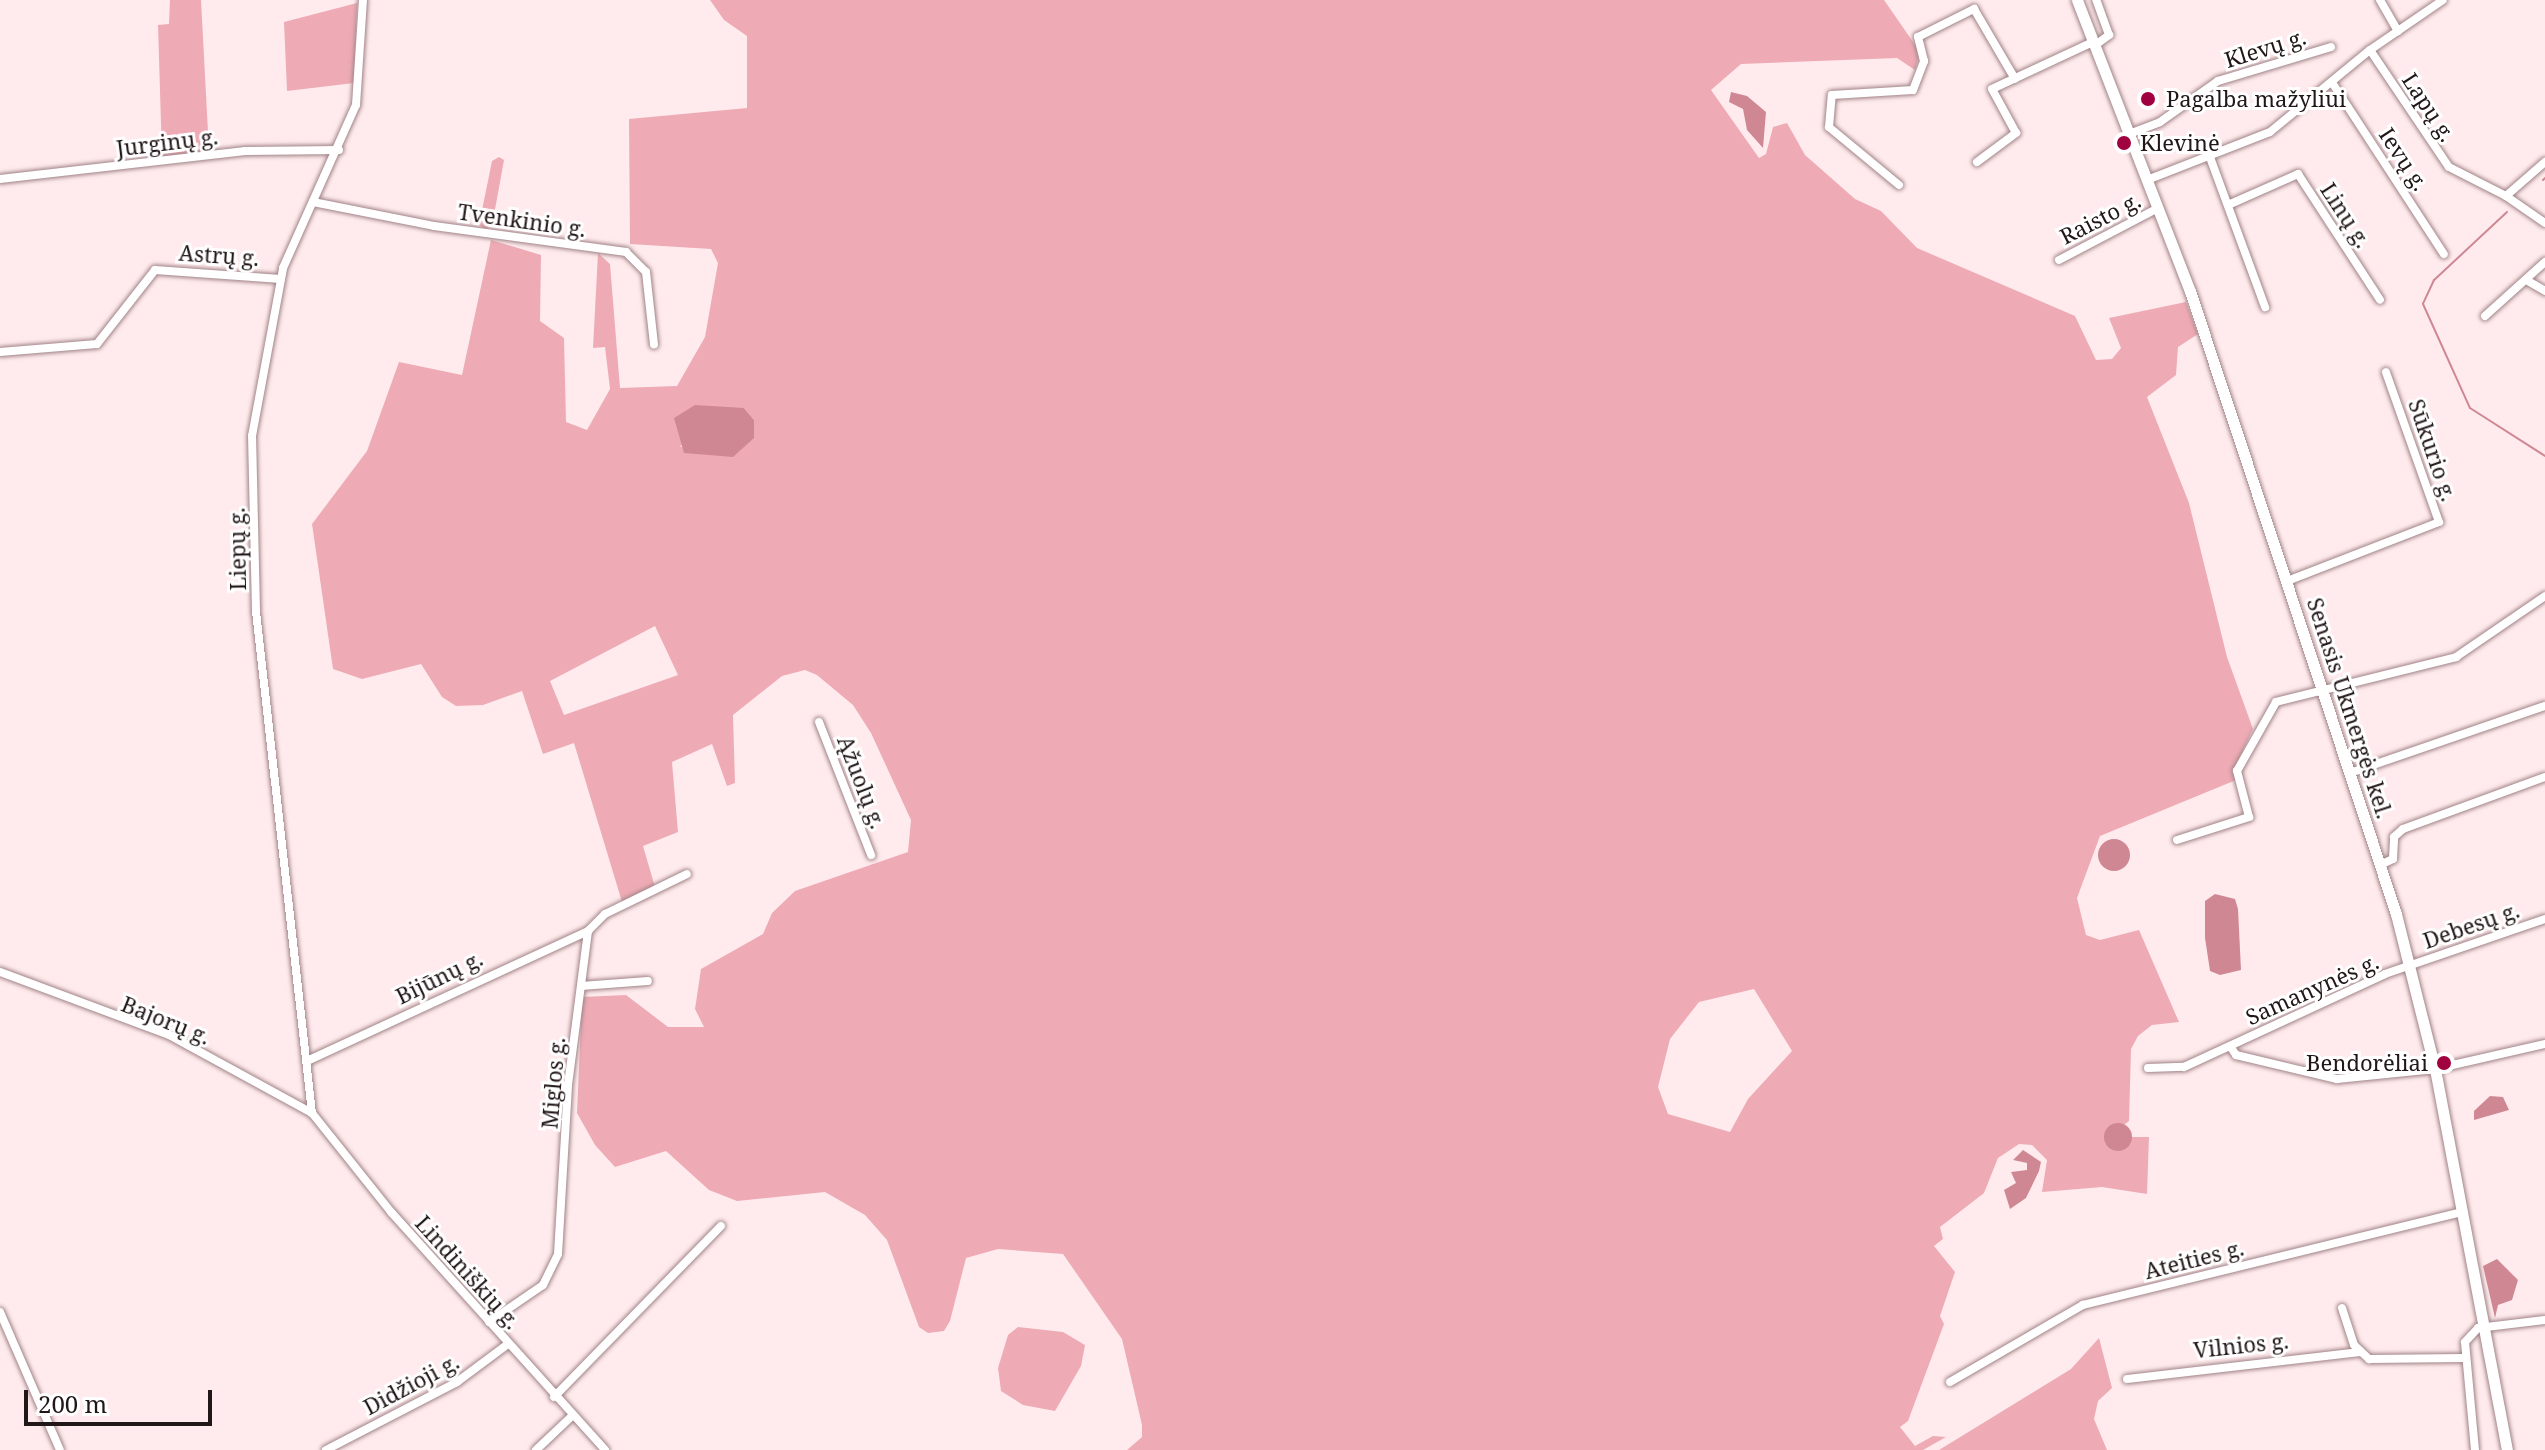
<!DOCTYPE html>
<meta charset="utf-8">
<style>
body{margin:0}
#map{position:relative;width:2545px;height:1450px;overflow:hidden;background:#ffebed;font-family:"Noto Serif",serif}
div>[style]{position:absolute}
.green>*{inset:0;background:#eeabb5}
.water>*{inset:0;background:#cf8893}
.round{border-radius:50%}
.stream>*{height:2px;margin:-1px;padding:0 1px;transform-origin:1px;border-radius:1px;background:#cf8893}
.roads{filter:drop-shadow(0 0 2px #a08387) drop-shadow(0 0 2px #a08387)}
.minor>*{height:8px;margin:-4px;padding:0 4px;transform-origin:4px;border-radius:4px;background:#fff}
.secondary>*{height:11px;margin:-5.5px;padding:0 5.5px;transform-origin:5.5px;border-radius:5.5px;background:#fff}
.dots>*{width:22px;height:22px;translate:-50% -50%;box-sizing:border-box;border:4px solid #fff;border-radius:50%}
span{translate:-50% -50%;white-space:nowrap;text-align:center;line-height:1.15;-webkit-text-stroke:6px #fff;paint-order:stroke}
.street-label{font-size:22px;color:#211618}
.poi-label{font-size:22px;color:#211618}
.left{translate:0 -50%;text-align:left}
.right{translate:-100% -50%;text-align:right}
.scale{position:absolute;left:24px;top:1390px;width:188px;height:36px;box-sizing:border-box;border:4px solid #211618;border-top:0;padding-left:10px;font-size:24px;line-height:28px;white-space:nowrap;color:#211618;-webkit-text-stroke:6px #fff;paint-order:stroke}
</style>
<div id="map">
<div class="green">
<i style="clip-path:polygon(170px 0,201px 0,209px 151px,162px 157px,158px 25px,169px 24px)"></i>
<i style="clip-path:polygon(evenodd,710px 0,1884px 0,1920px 52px,1915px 70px,1897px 58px,1741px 64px,1711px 90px,1759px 158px,1766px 154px,1773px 127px,1787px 123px,1805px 155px,1855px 199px,1881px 211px,1917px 248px,2075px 316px,2096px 360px,2112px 359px,2121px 348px,2109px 318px,2186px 302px,2198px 334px,2178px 347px,2176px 375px,2147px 397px,2189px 503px,2227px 657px,2253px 729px,2234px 769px,2236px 780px,2100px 836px,2077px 898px,2086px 935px,2100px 940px,2139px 930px,2179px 1022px,2152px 1025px,2138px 1036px,2131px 1049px,2129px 1121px,2106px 1139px,2116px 1151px,2131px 1137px,2149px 1137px,2147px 1194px,2102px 1187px,2042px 1192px,2047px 1160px,2032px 1145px,2019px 1144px,1998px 1158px,1984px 1193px,1940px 1227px,1943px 1239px,1934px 1246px,1955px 1272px,1940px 1316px,1944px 1324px,1908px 1421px,1900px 1427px,1915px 1446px,1933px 1436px,1946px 1437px,1923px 1450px,1127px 1450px,1142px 1437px,1142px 1425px,1122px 1339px,1063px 1254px,998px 1249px,966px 1258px,950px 1321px,944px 1331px,928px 1333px,919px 1327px,887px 1240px,865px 1215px,825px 1192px,737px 1201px,709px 1190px,666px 1151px,615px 1167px,595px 1145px,577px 1113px,582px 997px,626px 995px,668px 1027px,704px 1027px,695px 1009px,701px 969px,763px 934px,772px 913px,795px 891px,908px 852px,911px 820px,871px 733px,853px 705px,817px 675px,805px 670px,782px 676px,733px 715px,735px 783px,727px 786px,712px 744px,672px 762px,678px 832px,643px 846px,655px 887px,622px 902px,574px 743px,543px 754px,522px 691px,483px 705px,456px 706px,442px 697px,421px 664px,362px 679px,333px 669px,312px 524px,367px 451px,399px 362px,462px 375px,491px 240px,541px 255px,540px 321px,564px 338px,566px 422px,587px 430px,610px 389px,605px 347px,593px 348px,598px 253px,610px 264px,620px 388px,677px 386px,705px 337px,718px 263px,711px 249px,630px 244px,629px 119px,747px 108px,747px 36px,724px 20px,710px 0,744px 408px,754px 420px,680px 447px,707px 409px,744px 408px,710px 0,655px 626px,678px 675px,564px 715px,550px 681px,655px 626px,710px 0,1754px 989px,1792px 1051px,1748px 1099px,1730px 1132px,1668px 1114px,1658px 1087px,1670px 1039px,1699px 1002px,1754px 989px)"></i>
<i style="clip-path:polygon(357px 3px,354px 83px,287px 91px,284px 22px)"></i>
<i style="clip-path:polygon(499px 157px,504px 160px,492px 226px,485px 229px,479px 225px,492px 161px)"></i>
<i style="clip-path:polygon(1018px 1327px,1063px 1332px,1085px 1345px,1081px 1366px,1055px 1411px,1023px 1405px,1001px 1391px,998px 1368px,1008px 1335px)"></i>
<i style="clip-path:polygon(2099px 1338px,2112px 1388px,2098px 1401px,2094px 1419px,2107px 1450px,1939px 1450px,2071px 1369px)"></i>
</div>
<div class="water">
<i style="clip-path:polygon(1731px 92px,1747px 96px,1766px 112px,1763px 148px,1747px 130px,1743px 109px,1729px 102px)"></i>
<i style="clip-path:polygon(695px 405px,744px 408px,754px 420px,754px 438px,733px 457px,684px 453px,674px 418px)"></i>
<i class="round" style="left:2098px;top:839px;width:32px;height:32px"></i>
<i style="clip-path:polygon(2215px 894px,2235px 899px,2238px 909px,2241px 970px,2220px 975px,2210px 971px,2205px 938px,2205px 901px)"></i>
<i style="clip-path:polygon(2490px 1096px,2503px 1097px,2509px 1110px,2474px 1120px,2474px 1111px)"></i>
<i class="round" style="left:2104px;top:1123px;width:28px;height:28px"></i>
<i style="clip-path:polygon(2023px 1150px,2041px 1162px,2039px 1171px,2026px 1198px,2010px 1209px,2004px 1190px,2016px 1183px,2011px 1172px,2027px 1170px,2027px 1163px,2013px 1160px)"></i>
<i style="clip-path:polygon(2497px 1259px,2518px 1280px,2512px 1300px,2498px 1305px,2495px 1318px,2483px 1266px)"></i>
</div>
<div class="stream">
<i style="left:2543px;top:180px;width:3px;rotate:-45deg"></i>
<i style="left:2507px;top:212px;width:100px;rotate:137deg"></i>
<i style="left:2434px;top:280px;width:26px;rotate:115deg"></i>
<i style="left:2423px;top:304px;width:114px;rotate:65.7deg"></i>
<i style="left:2470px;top:408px;width:89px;rotate:32.6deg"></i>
</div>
<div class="roads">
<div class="minor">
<i style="left:2380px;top:0;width:36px;rotate:60deg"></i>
<i style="left:2094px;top:46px;width:19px;rotate:-36deg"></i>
<i style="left:2109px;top:35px;width:37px;rotate:-110deg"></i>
<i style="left:2370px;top:50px;width:141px;rotate:56deg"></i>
<i style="left:2449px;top:167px;width:64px;rotate:27deg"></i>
<i style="left:2506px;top:196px;width:52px;rotate:-41.1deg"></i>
<i style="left:2333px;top:84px;width:203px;rotate:56.9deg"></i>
<i style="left:2129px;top:134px;width:33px;rotate:-21deg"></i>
<i style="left:2160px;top:122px;width:71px;rotate:-35.3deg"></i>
<i style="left:2218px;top:81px;width:118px;rotate:-16.7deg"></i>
<i style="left:2211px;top:160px;width:157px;rotate:69.8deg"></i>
<i style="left:1977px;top:162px;width:49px;rotate:-36.6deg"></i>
<i style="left:2016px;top:133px;width:50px;rotate:-118.6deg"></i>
<i style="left:1992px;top:89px;width:111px;rotate:-25deg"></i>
<i style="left:0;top:179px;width:247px;rotate:-6.5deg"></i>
<i style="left:245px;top:151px;width:94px;rotate:-0.6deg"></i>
<i style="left:2147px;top:180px;width:132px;rotate:-21.3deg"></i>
<i style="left:2270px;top:132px;width:129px;rotate:-39.4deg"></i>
<i style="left:2370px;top:50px;width:88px;rotate:-34.4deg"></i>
<i style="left:1899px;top:185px;width:91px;rotate:-140.4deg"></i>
<i style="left:1829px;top:127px;width:32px;rotate:-85deg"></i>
<i style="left:1832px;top:95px;width:81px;rotate:-3.5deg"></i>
<i style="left:1913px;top:90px;width:31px;rotate:-69deg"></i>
<i style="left:1924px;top:61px;width:25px;rotate:-104deg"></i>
<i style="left:1918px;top:37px;width:63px;rotate:-26.6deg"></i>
<i style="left:1974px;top:9px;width:81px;rotate:59.6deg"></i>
<i style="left:2506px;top:196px;width:47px;rotate:34.7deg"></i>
<i style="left:313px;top:202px;width:123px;rotate:11.2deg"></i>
<i style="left:434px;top:226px;width:194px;rotate:7.7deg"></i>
<i style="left:626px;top:252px;width:28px;rotate:45deg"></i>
<i style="left:646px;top:272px;width:73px;rotate:83.7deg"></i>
<i style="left:2228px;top:205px;width:77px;rotate:-23.9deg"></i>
<i style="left:2298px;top:174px;width:150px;rotate:56.9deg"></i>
<i style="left:2059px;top:260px;width:112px;rotate:-27.7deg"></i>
<i style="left:2528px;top:281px;width:20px;rotate:30deg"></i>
<i style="left:2485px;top:316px;width:81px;rotate:-42deg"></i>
<i style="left:0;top:352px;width:97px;rotate:-4.7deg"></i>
<i style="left:97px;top:344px;width:94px;rotate:-51.9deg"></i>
<i style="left:155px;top:270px;width:126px;rotate:4.1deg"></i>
<i style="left:2287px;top:581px;width:163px;rotate:-21.2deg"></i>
<i style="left:2439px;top:522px;width:159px;rotate:-109.5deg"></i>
<i style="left:819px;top:722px;width:143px;rotate:68.6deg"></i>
<i style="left:2350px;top:773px;width:206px;rotate:-19deg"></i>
<i style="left:2177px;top:840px;width:76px;rotate:-17.7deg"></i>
<i style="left:2249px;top:817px;width:48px;rotate:-104.6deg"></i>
<i style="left:2237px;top:771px;width:79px;rotate:-60.5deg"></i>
<i style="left:2276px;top:702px;width:186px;rotate:-14deg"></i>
<i style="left:2456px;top:657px;width:108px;rotate:-34.4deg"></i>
<i style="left:2380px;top:865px;width:14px;rotate:-25deg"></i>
<i style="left:2393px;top:859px;width:22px;rotate:-87deg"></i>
<i style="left:2394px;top:837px;width:12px;rotate:-42deg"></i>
<i style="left:2403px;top:829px;width:151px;rotate:-20.1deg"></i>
<i style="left:0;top:972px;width:180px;rotate:20.4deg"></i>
<i style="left:169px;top:1035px;width:163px;rotate:28.6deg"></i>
<i style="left:312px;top:1113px;width:127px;rotate:51.4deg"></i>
<i style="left:391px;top:1212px;width:320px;rotate:48deg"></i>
<i style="left:581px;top:986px;width:67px;rotate:-4.3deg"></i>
<i style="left:2230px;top:1046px;width:11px;rotate:56deg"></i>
<i style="left:2236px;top:1055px;width:104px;rotate:13.4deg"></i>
<i style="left:2337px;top:1079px;width:99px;rotate:-5.8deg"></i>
<i style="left:2435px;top:1069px;width:113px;rotate:-12.8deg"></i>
<i style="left:307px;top:1061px;width:310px;rotate:-24.8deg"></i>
<i style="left:2148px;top:1068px;width:36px;rotate:-2deg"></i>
<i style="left:2184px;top:1067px;width:221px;rotate:-24.8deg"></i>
<i style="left:2385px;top:974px;width:169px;rotate:-19deg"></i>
<i style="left:312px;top:1113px;width:505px;rotate:-96.37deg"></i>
<i style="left:256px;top:611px;width:175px;rotate:-91.3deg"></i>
<i style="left:252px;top:436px;width:171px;rotate:-79.5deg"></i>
<i style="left:283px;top:268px;width:179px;rotate:-65.9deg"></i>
<i style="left:356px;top:105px;width:105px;rotate:-86.2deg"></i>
<i style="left:2342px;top:1308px;width:39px;rotate:72deg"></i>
<i style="left:2354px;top:1345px;width:21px;rotate:43deg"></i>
<i style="left:2369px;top:1359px;width:94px;rotate:-0.6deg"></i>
<i style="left:0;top:1312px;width:150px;rotate:66.5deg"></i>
<i style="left:489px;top:1322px;width:65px;rotate:-34.4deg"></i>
<i style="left:543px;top:1285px;width:34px;rotate:-64deg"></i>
<i style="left:558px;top:1254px;width:169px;rotate:-86.6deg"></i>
<i style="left:568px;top:1085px;width:155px;rotate:-82.6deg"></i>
<i style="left:588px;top:931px;width:24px;rotate:-45deg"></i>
<i style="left:605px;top:914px;width:91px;rotate:-26deg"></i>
<i style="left:2127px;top:1379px;width:235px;rotate:-6.6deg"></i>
<i style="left:1950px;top:1382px;width:154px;rotate:-30.1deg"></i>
<i style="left:2083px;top:1305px;width:390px;rotate:-13.8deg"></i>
<i style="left:554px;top:1397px;width:239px;rotate:-45.7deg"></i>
<i style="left:326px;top:1450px;width:148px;rotate:-27.4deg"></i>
<i style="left:457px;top:1382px;width:64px;rotate:-36.7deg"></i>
<i style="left:536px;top:1450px;width:50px;rotate:-43.4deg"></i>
<i style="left:2475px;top:1450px;width:108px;rotate:-95.3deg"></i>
<i style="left:2465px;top:1342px;width:19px;rotate:-47deg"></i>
<i style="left:2478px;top:1328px;width:67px;rotate:-6.8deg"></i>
</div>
<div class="secondary">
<i style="left:2077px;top:0;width:312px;rotate:68.8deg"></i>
<i style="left:2190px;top:291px;width:656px;rotate:71.7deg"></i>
<i style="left:2396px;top:914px;width:160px;rotate:75.9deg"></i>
<i style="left:2435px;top:1069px;width:388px;rotate:79.3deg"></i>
</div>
</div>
<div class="dots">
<i style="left:2148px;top:99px;background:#a0013f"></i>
<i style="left:2124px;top:143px;background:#a0013f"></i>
<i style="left:2444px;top:1063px;background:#a0013f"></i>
</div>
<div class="street-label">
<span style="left:2265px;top:48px;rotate:-17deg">Klevų g.</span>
<span style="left:2429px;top:107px;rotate:57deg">Lapų g.</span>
<span style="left:167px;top:142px;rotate:-7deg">Jurginų g.</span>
<span style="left:2404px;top:159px;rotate:57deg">Ievų g.</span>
<span style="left:2346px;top:215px;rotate:57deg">Linų g.</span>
<span style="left:2100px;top:218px;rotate:-27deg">Raisto g.</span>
<span style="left:522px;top:220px;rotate:8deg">Tvenkinio g.</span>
<span style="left:219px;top:255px;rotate:4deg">Astrų g.</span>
<span style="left:2433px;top:450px;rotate:71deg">Sūkurio g.</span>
<span style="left:237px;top:549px;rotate:-91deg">Liepų g.</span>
<span style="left:2350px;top:708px;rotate:72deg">Senasis Ukmergės kel.</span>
<span style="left:862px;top:782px;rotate:69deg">Ąžuolų g.</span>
<span style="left:2471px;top:925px;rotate:-19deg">Debesų g.</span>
<span style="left:439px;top:977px;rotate:-26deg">Bijūnų g.</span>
<span style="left:2312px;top:989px;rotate:-24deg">Samanynės g.</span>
<span style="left:166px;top:1020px;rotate:22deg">Bajorų g.</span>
<span style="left:553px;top:1083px;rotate:-85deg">Miglos g.</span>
<span style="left:2194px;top:1259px;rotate:-14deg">Ateities g.</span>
<span style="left:468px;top:1272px;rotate:48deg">Lindiniškių g.</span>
<span style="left:2241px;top:1345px;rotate:-6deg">Vilnios g.</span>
<span style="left:411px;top:1384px;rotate:-28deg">Didžioji g.</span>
</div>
<div class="poi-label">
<span class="left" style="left:2166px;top:99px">Pagalba mažyliui</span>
<span class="left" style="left:2140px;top:143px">Klevinė</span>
<span class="right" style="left:2428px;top:1063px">Bendorėliai</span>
</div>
<div class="scale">200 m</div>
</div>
